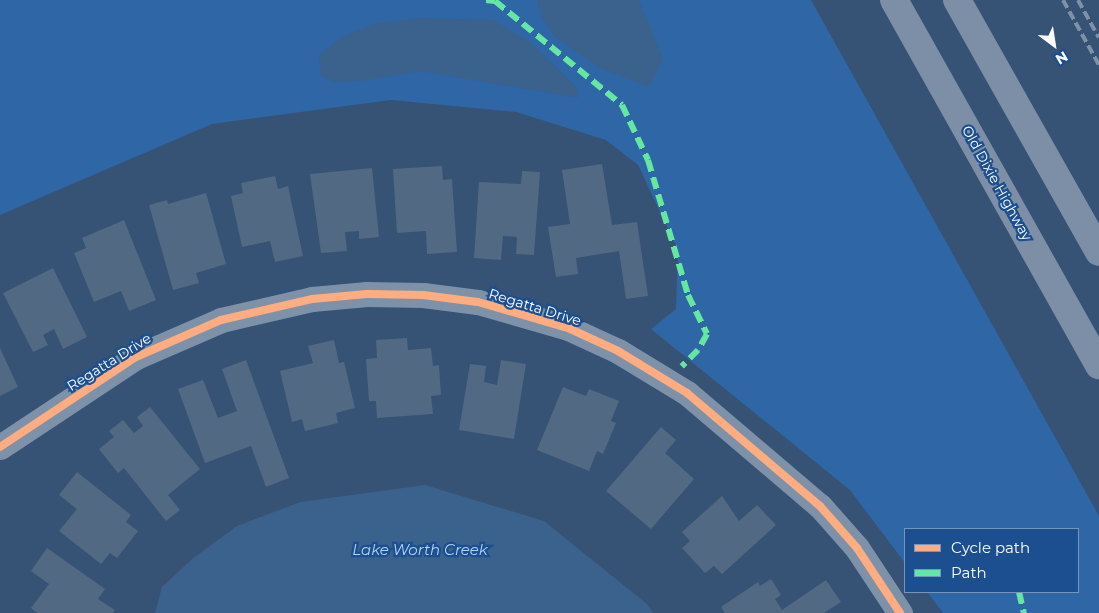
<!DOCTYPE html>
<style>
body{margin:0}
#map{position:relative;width:1099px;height:613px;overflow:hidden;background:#365274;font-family:Montserrat,sans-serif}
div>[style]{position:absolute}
.green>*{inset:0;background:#2f66a5}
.water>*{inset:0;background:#3b618d}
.building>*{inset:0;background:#526984}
.minor>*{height:25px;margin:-12.5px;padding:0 12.5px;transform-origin:12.5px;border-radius:12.5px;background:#7d92a8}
.major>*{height:28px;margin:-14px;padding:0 14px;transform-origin:14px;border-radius:14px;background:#7d8ea7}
.rail>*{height:4px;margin-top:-2px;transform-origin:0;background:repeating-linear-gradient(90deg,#7e92a7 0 9px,transparent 0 13px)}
.quiet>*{height:6px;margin-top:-3px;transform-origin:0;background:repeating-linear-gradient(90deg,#66e7a1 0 12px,transparent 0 18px)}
.cycleway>*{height:8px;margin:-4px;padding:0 4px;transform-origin:4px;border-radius:4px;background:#ffac80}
span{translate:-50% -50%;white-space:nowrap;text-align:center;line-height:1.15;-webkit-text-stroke:4.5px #1b4f8f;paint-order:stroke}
.street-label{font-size:14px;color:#fff}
.water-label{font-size:15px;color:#b5d3f5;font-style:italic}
.legend{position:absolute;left:904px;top:528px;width:175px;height:65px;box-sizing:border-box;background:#1b4f8f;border:1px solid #7695bc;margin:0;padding:6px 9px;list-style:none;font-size:15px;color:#fff}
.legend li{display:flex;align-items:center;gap:10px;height:25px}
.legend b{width:25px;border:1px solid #7695bc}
.north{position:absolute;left:1029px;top:20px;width:50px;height:50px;-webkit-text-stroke:4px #1b4f8f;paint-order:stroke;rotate:149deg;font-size:14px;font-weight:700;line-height:20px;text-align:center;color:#fff}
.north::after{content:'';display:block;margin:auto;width:18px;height:22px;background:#fff;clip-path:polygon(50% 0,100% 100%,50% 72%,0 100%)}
</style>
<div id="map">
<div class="green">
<i style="clip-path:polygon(0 0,811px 0,1099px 516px,1099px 613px,943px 613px,927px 592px,1078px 592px,1078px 529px,905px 529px,905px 563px,850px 490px,651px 329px,676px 309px,678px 250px,638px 165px,606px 140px,516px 112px,391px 100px,212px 124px,0 215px)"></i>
</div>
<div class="water">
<i style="clip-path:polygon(537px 0,639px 0,663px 59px,649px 87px,600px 68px,555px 37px,542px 18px)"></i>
<i style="clip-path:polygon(421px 18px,493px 20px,530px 42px,576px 87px,579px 98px,421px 71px,359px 81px,334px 82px,321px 76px,319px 56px,339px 38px,378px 23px)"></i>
<i style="clip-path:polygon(425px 485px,544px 521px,647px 604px,653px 613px,155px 613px,162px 587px,192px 559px,237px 526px,300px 502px)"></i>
</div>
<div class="building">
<i style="clip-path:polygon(602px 164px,612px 225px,637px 222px,648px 296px,626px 299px,619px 251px,576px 258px,578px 274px,556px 277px,548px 227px,570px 224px,562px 170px)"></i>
<i style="clip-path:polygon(442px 166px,443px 180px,452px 179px,457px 252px,427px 254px,426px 231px,397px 233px,393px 169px)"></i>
<i style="clip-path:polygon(372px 168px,379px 237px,359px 239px,359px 231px,345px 232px,347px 251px,321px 253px,310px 174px)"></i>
<i style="clip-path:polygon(522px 171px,540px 172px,534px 255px,516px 254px,517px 237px,503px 236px,501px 260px,474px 258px,479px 182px,521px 184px)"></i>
<i style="clip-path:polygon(275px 176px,278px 189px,288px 186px,303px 256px,275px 262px,270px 241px,242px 247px,231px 196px,243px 193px,241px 183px)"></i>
<i style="clip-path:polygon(206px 193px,226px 264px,196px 273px,199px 283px,173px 290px,149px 205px,167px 200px,168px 204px)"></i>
<i style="clip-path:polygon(124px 220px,156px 300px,129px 311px,121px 291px,94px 302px,74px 253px,86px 248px,82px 238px)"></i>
<i style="clip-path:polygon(53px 268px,87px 337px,63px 349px,54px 329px,43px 335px,48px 345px,33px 352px,3px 293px)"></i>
<i style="clip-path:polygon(407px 338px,408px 350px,431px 348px,433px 366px,439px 365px,441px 395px,431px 396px,433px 414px,377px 418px,376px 401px,369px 401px,366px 359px,377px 358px,376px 340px)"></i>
<i style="clip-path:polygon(334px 340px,339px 363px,344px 362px,355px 408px,336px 413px,338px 423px,305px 431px,302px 419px,292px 422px,280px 371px,313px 363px,308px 346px)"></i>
<i style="clip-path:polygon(0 348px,18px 387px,0 396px)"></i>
<i style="clip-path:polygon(246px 360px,289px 478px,266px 487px,251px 446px,205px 463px,178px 389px,203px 380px,218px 418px,237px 411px,222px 369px)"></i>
<i style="clip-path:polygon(501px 360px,526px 364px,514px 439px,459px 430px,470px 364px,486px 366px,484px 382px,497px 385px)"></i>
<i style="clip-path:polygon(563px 387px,586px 396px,589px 389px,619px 401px,611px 421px,616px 423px,603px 454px,597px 451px,589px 471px,537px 450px)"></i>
<i style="clip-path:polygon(150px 407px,200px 469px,168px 495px,180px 510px,166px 521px,124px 468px,118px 473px,99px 449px,114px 437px,109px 431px,123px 420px,134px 433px,143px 426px,137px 417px)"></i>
<i style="clip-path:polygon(661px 427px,676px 440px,665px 453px,694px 479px,651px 529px,606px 491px)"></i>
<i style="clip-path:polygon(77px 472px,131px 515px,126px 522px,138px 531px,117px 558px,110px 553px,101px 564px,59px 531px,77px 509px,59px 495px)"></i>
<i style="clip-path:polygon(722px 496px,739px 521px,757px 505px,776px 525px,722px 574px,714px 566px,705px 573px,682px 548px,690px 541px,682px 532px)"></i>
<i style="clip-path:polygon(47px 548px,105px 589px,98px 599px,115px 610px,113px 613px,37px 613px,31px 608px,49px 584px,31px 571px)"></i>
<i style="clip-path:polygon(771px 579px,781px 595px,775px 599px,782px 610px,826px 580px,841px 602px,824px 613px,725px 613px,721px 607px,758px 582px,760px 586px)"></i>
</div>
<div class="minor">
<i style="left:0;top:447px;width:163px;rotate:-33.5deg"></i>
<i style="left:136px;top:357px;width:93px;rotate:-23.5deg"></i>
<i style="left:221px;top:320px;width:93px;rotate:-13deg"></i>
<i style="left:312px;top:299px;width:55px;rotate:-5.2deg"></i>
<i style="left:367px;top:294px;width:56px;rotate:1deg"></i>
<i style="left:423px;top:295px;width:55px;rotate:7.3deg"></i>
<i style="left:478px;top:302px;width:94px;rotate:16.1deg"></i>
<i style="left:568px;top:328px;width:55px;rotate:24.7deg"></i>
<i style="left:618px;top:351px;width:81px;rotate:31.3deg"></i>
<i style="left:687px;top:393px;width:175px;rotate:40.4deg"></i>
<i style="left:820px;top:506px;width:56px;rotate:48.6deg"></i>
<i style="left:857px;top:548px;width:78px;rotate:56.5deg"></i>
</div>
<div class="major">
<i style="left:894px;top:0;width:419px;rotate:60.7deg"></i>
<i style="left:957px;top:0;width:289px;rotate:60.6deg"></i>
</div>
<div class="rail">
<i style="left:1063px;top:0;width:74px;rotate:61deg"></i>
<i style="left:1078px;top:0;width:43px;rotate:61.1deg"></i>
</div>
<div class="quiet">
<i style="left:486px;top:0;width:9px;rotate:6deg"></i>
<i style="left:495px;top:1px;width:164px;rotate:39.3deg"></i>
<i style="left:622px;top:105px;width:61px;rotate:64.7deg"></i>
<i style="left:648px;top:160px;width:141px;rotate:73.5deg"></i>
<i style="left:688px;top:295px;width:43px;rotate:64deg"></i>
<i style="left:707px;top:334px;width:18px;rotate:119deg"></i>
<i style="left:698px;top:350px;width:23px;rotate:135deg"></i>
<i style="left:1019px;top:592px;width:22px;rotate:77deg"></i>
</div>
<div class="cycleway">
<i style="left:0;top:447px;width:163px;rotate:-33.5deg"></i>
<i style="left:136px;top:357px;width:93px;rotate:-23.5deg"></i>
<i style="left:221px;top:320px;width:93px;rotate:-13deg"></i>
<i style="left:312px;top:299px;width:55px;rotate:-5.2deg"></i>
<i style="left:367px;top:294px;width:56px;rotate:1deg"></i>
<i style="left:423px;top:295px;width:55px;rotate:7.3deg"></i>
<i style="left:478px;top:302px;width:94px;rotate:16.1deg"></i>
<i style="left:568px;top:328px;width:55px;rotate:24.7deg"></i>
<i style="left:618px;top:351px;width:81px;rotate:31.3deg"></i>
<i style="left:687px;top:393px;width:175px;rotate:40.4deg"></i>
<i style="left:820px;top:506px;width:56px;rotate:48.6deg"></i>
<i style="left:857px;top:548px;width:78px;rotate:56.5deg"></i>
</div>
<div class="street-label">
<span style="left:997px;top:183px;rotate:61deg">Old Dixie Highway</span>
<span style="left:535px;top:307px;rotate:17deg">Regatta Drive</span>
<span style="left:109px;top:362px;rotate:-32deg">Regatta Drive</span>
</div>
<div class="water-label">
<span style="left:420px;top:550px">Lake Worth Creek</span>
</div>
<ul class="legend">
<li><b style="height:6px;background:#ffac80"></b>Cycle path</li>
<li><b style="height:6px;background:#66e7a1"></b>Path</li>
</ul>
<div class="north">N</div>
</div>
